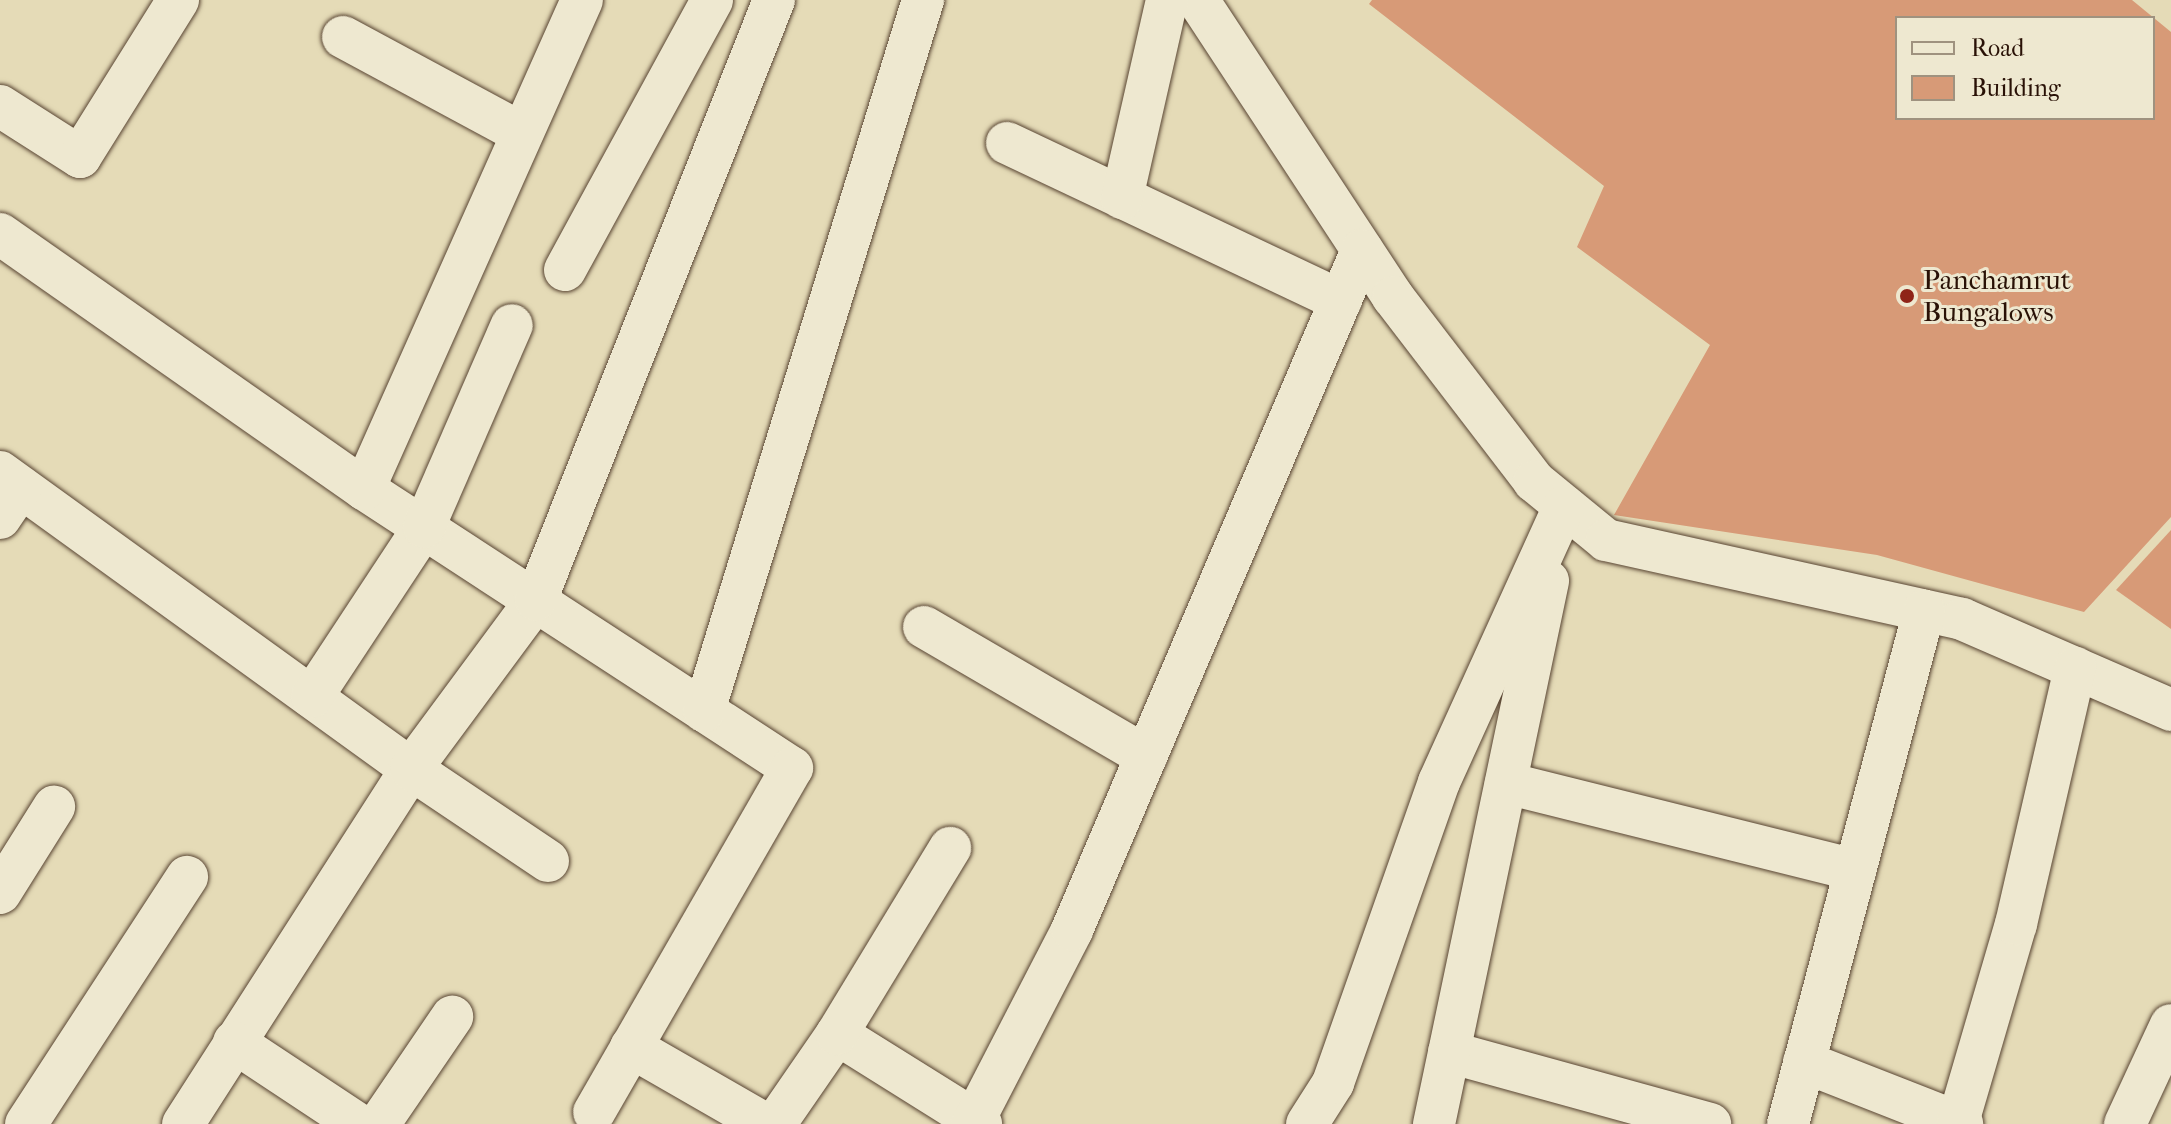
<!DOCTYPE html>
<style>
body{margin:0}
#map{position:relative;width:2171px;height:1124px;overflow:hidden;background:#e5dbb7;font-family:"IM FELL French Canon",serif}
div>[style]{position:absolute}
.building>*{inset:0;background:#d79a77}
.roads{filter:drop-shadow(0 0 2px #584432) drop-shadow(0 0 2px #584432)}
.street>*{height:42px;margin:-21px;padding:0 21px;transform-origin:21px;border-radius:21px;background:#eee8d0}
.dots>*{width:22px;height:22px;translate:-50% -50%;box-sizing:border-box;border:4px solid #eee8d0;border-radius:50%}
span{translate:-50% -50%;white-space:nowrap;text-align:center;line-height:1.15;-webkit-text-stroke:6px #eee8d0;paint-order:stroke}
.poi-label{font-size:28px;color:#291106}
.left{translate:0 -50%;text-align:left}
.legend{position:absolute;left:1895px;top:16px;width:260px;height:104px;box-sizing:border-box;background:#eee8d0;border:2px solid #9f927f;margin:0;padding:10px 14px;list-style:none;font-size:24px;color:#291106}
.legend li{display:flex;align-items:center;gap:16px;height:40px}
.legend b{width:40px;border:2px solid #9f927f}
</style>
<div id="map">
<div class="building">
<i style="clip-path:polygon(evenodd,1372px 0,2132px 0,2171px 32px,2171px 517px,2084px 612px,1877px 555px,1614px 515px,1710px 345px,1577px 247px,1604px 186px,1369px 4px,1372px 0,1897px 18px,2153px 18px,2153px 118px,1897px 118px,1897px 18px)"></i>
<i style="clip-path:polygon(2171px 530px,2171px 629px,2116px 590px)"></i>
</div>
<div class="roads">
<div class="street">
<i style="left:1198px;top:0;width:355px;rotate:56.7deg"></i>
<i style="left:1393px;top:297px;width:232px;rotate:52.5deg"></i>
<i style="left:1534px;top:481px;width:93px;rotate:39.3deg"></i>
<i style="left:1606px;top:540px;width:365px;rotate:12.5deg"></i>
<i style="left:1962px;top:619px;width:228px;rotate:23.5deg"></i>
<i style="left:343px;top:37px;width:202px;rotate:28.3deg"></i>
<i style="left:0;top:106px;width:95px;rotate:32.5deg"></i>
<i style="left:80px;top:157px;width:185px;rotate:-58deg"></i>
<i style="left:1007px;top:143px;width:369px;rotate:25.3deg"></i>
<i style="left:1122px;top:198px;width:203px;rotate:-77.2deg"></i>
<i style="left:0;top:234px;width:444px;rotate:35deg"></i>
<i style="left:364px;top:489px;width:511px;rotate:33.1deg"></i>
<i style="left:792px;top:768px;width:397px;rotate:119.9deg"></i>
<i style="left:565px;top:270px;width:307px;rotate:-61.4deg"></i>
<i style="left:0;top:472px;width:507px;rotate:35.85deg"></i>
<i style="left:411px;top:769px;width:422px;rotate:122.7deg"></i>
<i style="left:364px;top:489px;width:535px;rotate:-65.97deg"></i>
<i style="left:0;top:518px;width:37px;rotate:-56deg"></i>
<i style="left:924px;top:627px;width:257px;rotate:30.2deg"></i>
<i style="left:312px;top:697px;width:204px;rotate:-56.6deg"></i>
<i style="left:424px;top:527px;width:220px;rotate:-66.5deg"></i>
<i style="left:704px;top:711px;width:744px;rotate:-72.88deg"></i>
<i style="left:1506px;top:783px;width:360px;rotate:14deg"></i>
<i style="left:548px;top:861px;width:165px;rotate:-146.1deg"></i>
<i style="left:411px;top:769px;width:210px;rotate:-53.5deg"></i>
<i style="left:536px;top:600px;width:645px;rotate:-68.36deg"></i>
<i style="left:0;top:893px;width:102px;rotate:-57.9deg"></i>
<i style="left:837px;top:1034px;width:170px;rotate:32deg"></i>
<i style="left:234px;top:1042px;width:149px;rotate:33.5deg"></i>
<i style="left:631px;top:1047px;width:155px;rotate:29.9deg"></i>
<i style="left:1449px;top:1052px;width:271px;rotate:15.4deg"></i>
<i style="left:1804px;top:1062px;width:170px;rotate:21.4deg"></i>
<i style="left:1958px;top:1122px;width:206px;rotate:-73.7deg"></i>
<i style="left:2016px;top:924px;width:263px;rotate:-77deg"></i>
<i style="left:26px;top:1124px;width:295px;rotate:-56.9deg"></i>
<i style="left:379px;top:1124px;width:130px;rotate:-55.7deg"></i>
<i style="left:775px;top:1124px;width:109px;rotate:-55.4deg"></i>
<i style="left:837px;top:1034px;width:218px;rotate:-58.7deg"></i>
<i style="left:972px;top:1124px;width:218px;rotate:-62.7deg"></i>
<i style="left:1072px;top:930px;width:739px;rotate:-66.9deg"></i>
<i style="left:1307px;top:1124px;width:49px;rotate:-57.6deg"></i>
<i style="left:1333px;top:1083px;width:319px;rotate:-70.6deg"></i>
<i style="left:1439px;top:782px;width:303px;rotate:-65.6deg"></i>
<i style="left:1434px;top:1124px;width:555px;rotate:-78.14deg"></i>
<i style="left:1788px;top:1124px;width:531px;rotate:-75.15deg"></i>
<i style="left:2125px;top:1124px;width:109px;rotate:-65.1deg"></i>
</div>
</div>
<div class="dots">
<i style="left:1907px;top:296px;background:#8f2418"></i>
</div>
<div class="poi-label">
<span class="left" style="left:1923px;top:296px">Panchamrut<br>Bungalows</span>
</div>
<ul class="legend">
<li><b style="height:10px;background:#eee8d0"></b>Road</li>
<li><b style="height:22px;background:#d79a77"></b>Building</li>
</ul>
</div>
